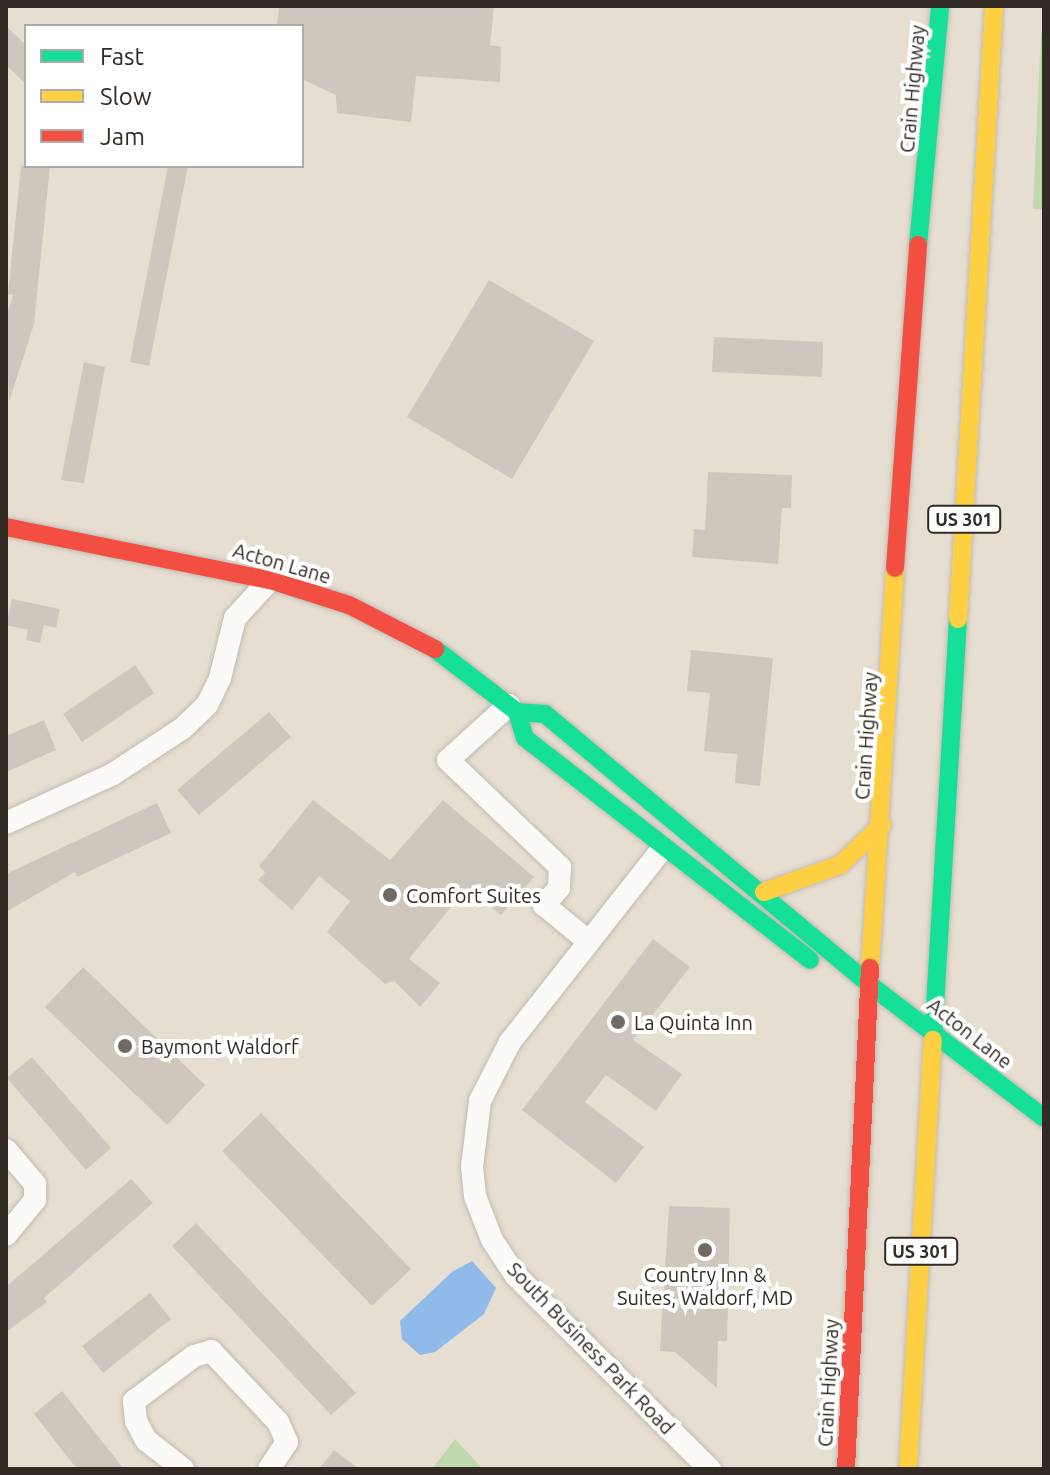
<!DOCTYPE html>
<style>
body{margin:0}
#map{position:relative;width:1050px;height:1475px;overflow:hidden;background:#e7ded2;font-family:Ubuntu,sans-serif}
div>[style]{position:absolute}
.green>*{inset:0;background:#bfd8ad}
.water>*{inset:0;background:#8fbaea}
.building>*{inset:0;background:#cfc6be}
.roads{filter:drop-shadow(0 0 2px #c2bbb2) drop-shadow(0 0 2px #c2bbb2)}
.street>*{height:22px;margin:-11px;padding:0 11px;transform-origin:11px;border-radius:11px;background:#fbfaf8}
.fast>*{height:18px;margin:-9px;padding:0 9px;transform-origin:9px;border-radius:9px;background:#16e098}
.slow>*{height:18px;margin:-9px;padding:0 9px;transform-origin:9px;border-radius:9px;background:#ffcf43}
.jam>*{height:18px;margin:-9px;padding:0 9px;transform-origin:9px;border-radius:9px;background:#f24e42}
.dots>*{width:22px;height:22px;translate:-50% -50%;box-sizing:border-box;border:4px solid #fff;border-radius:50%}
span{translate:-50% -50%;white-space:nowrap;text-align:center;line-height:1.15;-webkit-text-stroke:8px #fff;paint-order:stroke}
.shield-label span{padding:2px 6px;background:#fff;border:2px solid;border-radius:6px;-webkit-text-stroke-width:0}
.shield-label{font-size:18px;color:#312b23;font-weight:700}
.street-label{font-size:20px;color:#312b23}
.poi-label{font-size:20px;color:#312b23}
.left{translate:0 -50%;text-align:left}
.frame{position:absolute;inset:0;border:8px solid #312b23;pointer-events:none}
.legend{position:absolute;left:24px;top:24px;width:280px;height:144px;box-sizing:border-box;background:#fff;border:2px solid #adaaa7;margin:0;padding:10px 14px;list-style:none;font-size:24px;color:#312b23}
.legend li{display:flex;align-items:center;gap:16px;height:40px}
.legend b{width:40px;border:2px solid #adaaa7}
</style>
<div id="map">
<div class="green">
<i style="clip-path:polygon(1041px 32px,1044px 33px,1044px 209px,1033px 209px)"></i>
<i style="clip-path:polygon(455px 1439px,483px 1469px,432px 1469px)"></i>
</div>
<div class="water">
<i style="clip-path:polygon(472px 1261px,496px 1288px,484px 1314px,435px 1352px,420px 1355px,402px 1339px,400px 1321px,452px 1272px)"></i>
</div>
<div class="building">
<i style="clip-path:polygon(279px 6px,494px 6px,490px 45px,501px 47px,500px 82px,416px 76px,411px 122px,337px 113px,336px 95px,302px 79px,302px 26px,277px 26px)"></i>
<i style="clip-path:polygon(6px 26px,26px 45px,26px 84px,6px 65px)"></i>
<i style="clip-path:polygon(21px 166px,50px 166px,34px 324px,9px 402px,6px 318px,13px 295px,8px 294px)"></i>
<i style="clip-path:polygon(168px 166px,188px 166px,149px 366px,130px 362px)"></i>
<i style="clip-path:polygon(489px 280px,594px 341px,512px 479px,407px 417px)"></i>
<i style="clip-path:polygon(714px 337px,823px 342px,822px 377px,712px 372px)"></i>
<i style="clip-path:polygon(84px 362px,105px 367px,84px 483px,61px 480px)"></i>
<i style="clip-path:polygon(708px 472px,792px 475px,791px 508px,782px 508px,778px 564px,692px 557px,694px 529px,705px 530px)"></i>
<i style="clip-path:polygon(12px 599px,60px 609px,56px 628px,44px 625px,40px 643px,26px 640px,28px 630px,6px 625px)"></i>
<i style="clip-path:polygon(691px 650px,773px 658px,760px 786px,735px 783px,737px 754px,704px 751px,710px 693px,687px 691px)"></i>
<i style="clip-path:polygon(135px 665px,154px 693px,82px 742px,63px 714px)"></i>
<i style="clip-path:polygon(269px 712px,291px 737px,199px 815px,177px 790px)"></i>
<i style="clip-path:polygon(44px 720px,56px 750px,6px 772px,6px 736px)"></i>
<i style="clip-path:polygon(313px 800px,390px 860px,443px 800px,534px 877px,501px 915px,467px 887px,409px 959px,440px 983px,420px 1007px,394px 981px,385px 984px,327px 932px,350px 901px,319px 876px,292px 910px,258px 880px,265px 873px,259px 866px)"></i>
<i style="clip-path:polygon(157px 803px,171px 833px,77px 877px,75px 872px,6px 912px,6px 874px)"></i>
<i style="clip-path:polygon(653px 939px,690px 967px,633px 1040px,682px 1074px,656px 1111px,606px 1075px,585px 1102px,644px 1147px,616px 1183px,522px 1110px)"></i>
<i style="clip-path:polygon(83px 967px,205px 1085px,167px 1125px,45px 1007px)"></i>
<i style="clip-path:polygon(32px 1057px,111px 1148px,86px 1170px,7px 1078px)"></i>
<i style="clip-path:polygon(261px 1113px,411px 1269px,372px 1306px,222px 1151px)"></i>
<i style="clip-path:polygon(131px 1179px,153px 1203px,44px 1298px,47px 1302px,6px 1332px,6px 1287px)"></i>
<i style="clip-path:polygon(669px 1206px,730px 1208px,727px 1341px,718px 1341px,717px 1388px,675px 1352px,660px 1351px)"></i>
<i style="clip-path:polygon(196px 1223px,356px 1393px,331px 1415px,172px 1246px)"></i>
<i style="clip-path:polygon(150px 1293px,171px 1319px,103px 1373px,82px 1346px)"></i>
<i style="clip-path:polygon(62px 1391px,124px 1469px,77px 1469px,34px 1414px)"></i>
<i style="clip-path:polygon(334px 1450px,359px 1469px,319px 1469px)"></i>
</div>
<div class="roads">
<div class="street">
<i style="left:509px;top:705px;width:82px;rotate:138deg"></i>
<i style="left:448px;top:760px;width:155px;rotate:43.7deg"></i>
<i style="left:560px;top:867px;width:21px;rotate:93deg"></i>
<i style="left:559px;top:888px;width:23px;rotate:131deg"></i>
<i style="left:544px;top:905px;width:58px;rotate:39.4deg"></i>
<i style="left:6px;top:823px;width:118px;rotate:-24.6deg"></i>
<i style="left:113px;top:774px;width:84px;rotate:-33.3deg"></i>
<i style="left:183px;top:728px;width:33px;rotate:-44deg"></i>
<i style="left:207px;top:705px;width:30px;rotate:-64deg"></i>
<i style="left:220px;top:678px;width:62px;rotate:-76deg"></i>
<i style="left:235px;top:618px;width:52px;rotate:-47.4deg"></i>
<i style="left:662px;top:849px;width:246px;rotate:128.2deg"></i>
<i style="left:510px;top:1042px;width:66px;rotate:117deg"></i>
<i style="left:480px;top:1101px;width:66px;rotate:96.9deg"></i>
<i style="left:472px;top:1167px;width:29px;rotate:84deg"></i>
<i style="left:475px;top:1196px;width:47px;rotate:68.9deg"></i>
<i style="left:492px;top:1240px;width:43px;rotate:56.3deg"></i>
<i style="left:516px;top:1276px;width:274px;rotate:44.9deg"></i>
<i style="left:6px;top:1150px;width:45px;rotate:49.5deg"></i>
<i style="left:35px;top:1184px;width:16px;rotate:90deg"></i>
<i style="left:35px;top:1200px;width:45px;rotate:129.6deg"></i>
<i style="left:183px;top:1469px;width:47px;rotate:-141.9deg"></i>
<i style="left:146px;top:1440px;width:21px;rotate:-118deg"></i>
<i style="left:136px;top:1421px;width:20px;rotate:-96deg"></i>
<i style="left:134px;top:1401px;width:75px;rotate:-36.9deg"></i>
<i style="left:194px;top:1356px;width:18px;rotate:-16deg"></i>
<i style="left:211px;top:1351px;width:98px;rotate:46.7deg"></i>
<i style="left:278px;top:1422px;width:22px;rotate:66deg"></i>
<i style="left:287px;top:1442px;width:32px;rotate:124deg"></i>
</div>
<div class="fast">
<i style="left:918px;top:245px;width:240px;rotate:-84.7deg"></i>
<i style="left:435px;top:649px;width:103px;rotate:37.5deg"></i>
<i style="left:517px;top:712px;width:28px;rotate:4deg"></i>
<i style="left:545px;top:714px;width:422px;rotate:39.8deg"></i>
<i style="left:869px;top:984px;width:220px;rotate:37.4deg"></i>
<i style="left:517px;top:712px;width:27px;rotate:73deg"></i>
<i style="left:525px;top:738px;width:361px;rotate:37.9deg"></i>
<i style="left:933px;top:1040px;width:422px;rotate:-86.6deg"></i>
</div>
<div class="slow">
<i style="left:958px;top:619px;width:614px;rotate:-86.64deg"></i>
<i style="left:764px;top:892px;width:81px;rotate:-19.6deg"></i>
<i style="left:840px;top:865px;width:58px;rotate:-43.6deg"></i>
<i style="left:870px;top:968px;width:401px;rotate:-86.4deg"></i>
<i style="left:908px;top:1469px;width:430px;rotate:-86.7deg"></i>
</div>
<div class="jam">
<i style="left:6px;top:527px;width:269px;rotate:11.4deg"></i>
<i style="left:270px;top:580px;width:83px;rotate:17.6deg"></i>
<i style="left:349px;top:605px;width:97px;rotate:27.1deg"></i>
<i style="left:895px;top:568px;width:324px;rotate:-85.9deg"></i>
<i style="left:846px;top:1469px;width:502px;rotate:-87.26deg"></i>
</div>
</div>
<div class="dots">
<i style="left:390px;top:895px;background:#716a60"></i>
<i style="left:618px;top:1022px;background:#716a60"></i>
<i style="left:125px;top:1046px;background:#716a60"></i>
<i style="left:705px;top:1250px;background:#716a60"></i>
</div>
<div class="shield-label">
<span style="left:964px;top:519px">US 301</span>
<span style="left:921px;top:1251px">US 301</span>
</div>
<div class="street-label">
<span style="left:912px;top:89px;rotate:-85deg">Crain Highway</span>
<span style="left:282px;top:563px;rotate:16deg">Acton Lane</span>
<span style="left:866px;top:736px;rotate:-86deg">Crain Highway</span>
<span style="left:970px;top:1033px;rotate:38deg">Acton Lane</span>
<span style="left:591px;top:1348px;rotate:46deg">South Business Park Road</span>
<span style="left:828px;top:1383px;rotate:-87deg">Crain Highway</span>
</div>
<div class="poi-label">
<span class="left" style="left:406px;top:895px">Comfort Suites</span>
<span class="left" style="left:634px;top:1022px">La Quinta Inn</span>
<span class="left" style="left:141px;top:1046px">Baymont Waldorf</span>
<span style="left:705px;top:1286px">Country Inn &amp;<br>Suites, Waldorf, MD</span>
</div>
<div class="frame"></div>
<ul class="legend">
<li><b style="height:10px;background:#16e098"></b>Fast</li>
<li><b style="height:10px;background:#ffcf43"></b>Slow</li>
<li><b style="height:10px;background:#f24e42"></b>Jam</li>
</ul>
</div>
